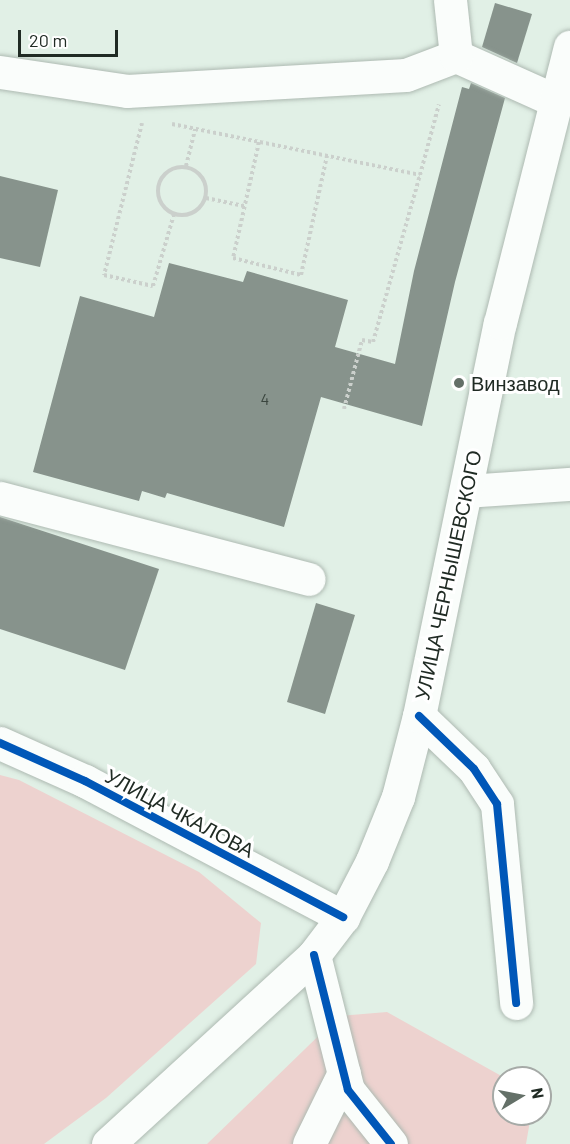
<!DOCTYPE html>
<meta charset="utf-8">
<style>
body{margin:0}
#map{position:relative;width:570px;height:1144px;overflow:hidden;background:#e1f0e6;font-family:Barlow,sans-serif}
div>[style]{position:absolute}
.green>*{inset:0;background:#edd2cf}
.building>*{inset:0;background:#87938c}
.path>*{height:4px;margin-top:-2px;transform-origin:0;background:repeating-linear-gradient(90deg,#cbd0cc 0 3px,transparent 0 6px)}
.path>.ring{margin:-2px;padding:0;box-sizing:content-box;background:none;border:4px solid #cbd0cc;border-radius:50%}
.roads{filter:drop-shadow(0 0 2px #aebab2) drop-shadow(0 0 2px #aebab2)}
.minor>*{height:33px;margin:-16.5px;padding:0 16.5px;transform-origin:16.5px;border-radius:16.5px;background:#fafdfb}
.major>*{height:33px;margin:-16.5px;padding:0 16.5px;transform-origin:16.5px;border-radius:16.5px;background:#fafdfb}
.cycleway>*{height:8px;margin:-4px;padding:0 4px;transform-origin:4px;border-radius:4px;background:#0057b8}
.dots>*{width:16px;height:16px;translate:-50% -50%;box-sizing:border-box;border:3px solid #fff;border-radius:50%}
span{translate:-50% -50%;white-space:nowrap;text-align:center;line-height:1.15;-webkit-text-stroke:6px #fff;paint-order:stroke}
.number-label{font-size:16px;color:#3a453e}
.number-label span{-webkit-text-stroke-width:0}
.poi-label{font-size:20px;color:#202b24}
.left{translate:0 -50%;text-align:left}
.street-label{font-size:20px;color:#202b24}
.north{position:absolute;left:492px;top:1066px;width:60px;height:60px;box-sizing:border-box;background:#fff;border:2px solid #a6aaa7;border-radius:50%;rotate:80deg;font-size:16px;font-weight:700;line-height:24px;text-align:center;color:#202b24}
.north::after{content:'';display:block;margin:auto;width:21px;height:27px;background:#647068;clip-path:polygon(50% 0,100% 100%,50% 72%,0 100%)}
.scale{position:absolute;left:18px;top:30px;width:100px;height:27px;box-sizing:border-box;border:3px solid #202b24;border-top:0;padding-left:8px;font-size:18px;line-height:21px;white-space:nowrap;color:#202b24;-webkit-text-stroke:4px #fff;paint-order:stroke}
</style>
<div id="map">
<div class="green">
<i style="clip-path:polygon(0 775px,19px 780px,199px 872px,261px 923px,256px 964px,106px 1098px,44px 1144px,0 1144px)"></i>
<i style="clip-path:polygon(387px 1012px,505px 1078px,504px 1114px,526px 1114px,530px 1121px,526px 1144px,207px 1144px,339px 1016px)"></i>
</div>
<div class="building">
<i style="clip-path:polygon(495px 3px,532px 14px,517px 63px,482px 47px)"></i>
<i style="clip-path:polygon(471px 83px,505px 98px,455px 282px,422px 426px,321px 397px,284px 527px,167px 493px,165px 498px,142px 491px,139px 501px,33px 472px,80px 296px,154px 317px,169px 263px,243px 282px,247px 271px,348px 300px,335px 347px,395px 364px,414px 271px,462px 87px,469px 89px)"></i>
<i style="clip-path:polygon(0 176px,58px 190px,40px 267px,0 258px)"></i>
<i style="clip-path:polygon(0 517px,159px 569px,125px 670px,0 629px)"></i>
<i style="clip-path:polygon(316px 603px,355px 615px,325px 714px,287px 702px)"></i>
</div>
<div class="path">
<i style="left:142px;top:123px;width:157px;rotate:104deg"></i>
<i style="left:104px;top:275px;width:50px;rotate:12.7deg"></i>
<i style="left:153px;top:286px;width:75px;rotate:-73.7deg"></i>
<i style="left:172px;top:124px;width:253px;rotate:11.6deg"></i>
<i style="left:420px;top:175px;width:73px;rotate:-75deg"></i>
<i style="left:259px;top:142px;width:119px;rotate:102.6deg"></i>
<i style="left:233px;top:258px;width:70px;rotate:14deg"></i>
<i style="left:301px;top:275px;width:122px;rotate:-77.7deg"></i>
<i style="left:186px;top:166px;width:38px;rotate:-76deg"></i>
<i class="ring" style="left:158px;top:167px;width:44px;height:44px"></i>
<i style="left:206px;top:198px;width:40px;rotate:12deg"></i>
<i style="left:344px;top:409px;width:71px;rotate:-75.4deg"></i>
<i style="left:362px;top:340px;width:11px;rotate:10deg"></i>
<i style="left:373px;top:342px;width:173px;rotate:-74.3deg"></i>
</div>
<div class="roads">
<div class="minor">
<i style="left:456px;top:56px;width:107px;rotate:24.2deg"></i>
<i style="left:0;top:72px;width:128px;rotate:8.5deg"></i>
<i style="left:127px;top:91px;width:279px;rotate:-3.3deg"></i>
<i style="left:406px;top:75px;width:53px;rotate:-20.8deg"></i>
<i style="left:456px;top:56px;width:56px;rotate:-96.1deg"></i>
<i style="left:466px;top:491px;width:104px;rotate:-3.9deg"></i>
<i style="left:0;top:498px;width:319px;rotate:14.7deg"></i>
<i style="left:419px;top:716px;width:76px;rotate:43.9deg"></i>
<i style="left:474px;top:769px;width:42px;rotate:56.7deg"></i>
<i style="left:497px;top:804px;width:200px;rotate:84.5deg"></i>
<i style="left:0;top:743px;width:93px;rotate:24.1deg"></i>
<i style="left:85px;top:781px;width:292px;rotate:27.8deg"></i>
<i style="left:314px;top:955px;width:139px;rotate:75.9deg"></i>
<i style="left:348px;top:1090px;width:69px;rotate:51.5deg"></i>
<i style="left:309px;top:1144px;width:79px;rotate:-63.8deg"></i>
</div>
<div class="major">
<i style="left:108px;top:1144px;width:280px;rotate:-42.5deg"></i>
<i style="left:314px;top:955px;width:48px;rotate:-52.7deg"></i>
<i style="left:343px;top:917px;width:63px;rotate:-62.6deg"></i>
<i style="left:372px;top:861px;width:69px;rotate:-67.9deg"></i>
<i style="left:398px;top:797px;width:84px;rotate:-75.5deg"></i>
<i style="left:419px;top:716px;width:401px;rotate:-78.4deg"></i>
<i style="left:500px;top:323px;width:285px;rotate:-75.8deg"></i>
</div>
</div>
<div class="cycleway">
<i style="left:419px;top:716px;width:76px;rotate:43.9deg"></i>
<i style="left:474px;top:769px;width:42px;rotate:56.7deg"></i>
<i style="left:497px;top:804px;width:200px;rotate:84.5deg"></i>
<i style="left:0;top:743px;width:93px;rotate:24.1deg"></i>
<i style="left:85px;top:781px;width:292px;rotate:27.8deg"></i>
<i style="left:314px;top:955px;width:139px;rotate:75.9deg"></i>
<i style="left:348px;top:1090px;width:69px;rotate:51.5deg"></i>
</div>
<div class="dots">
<i style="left:459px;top:383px;background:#647068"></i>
</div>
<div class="number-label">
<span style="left:265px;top:399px">4</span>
</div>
<div class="poi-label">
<span class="left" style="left:471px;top:383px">Винзавод</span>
</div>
<div class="street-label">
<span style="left:448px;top:575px;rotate:-78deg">УЛИЦА ЧЕРНЫШЕВСКОГО</span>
<span style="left:180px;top:813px;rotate:28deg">УЛИЦА ЧКАЛОВА</span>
</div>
<div class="north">N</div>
<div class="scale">20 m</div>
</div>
